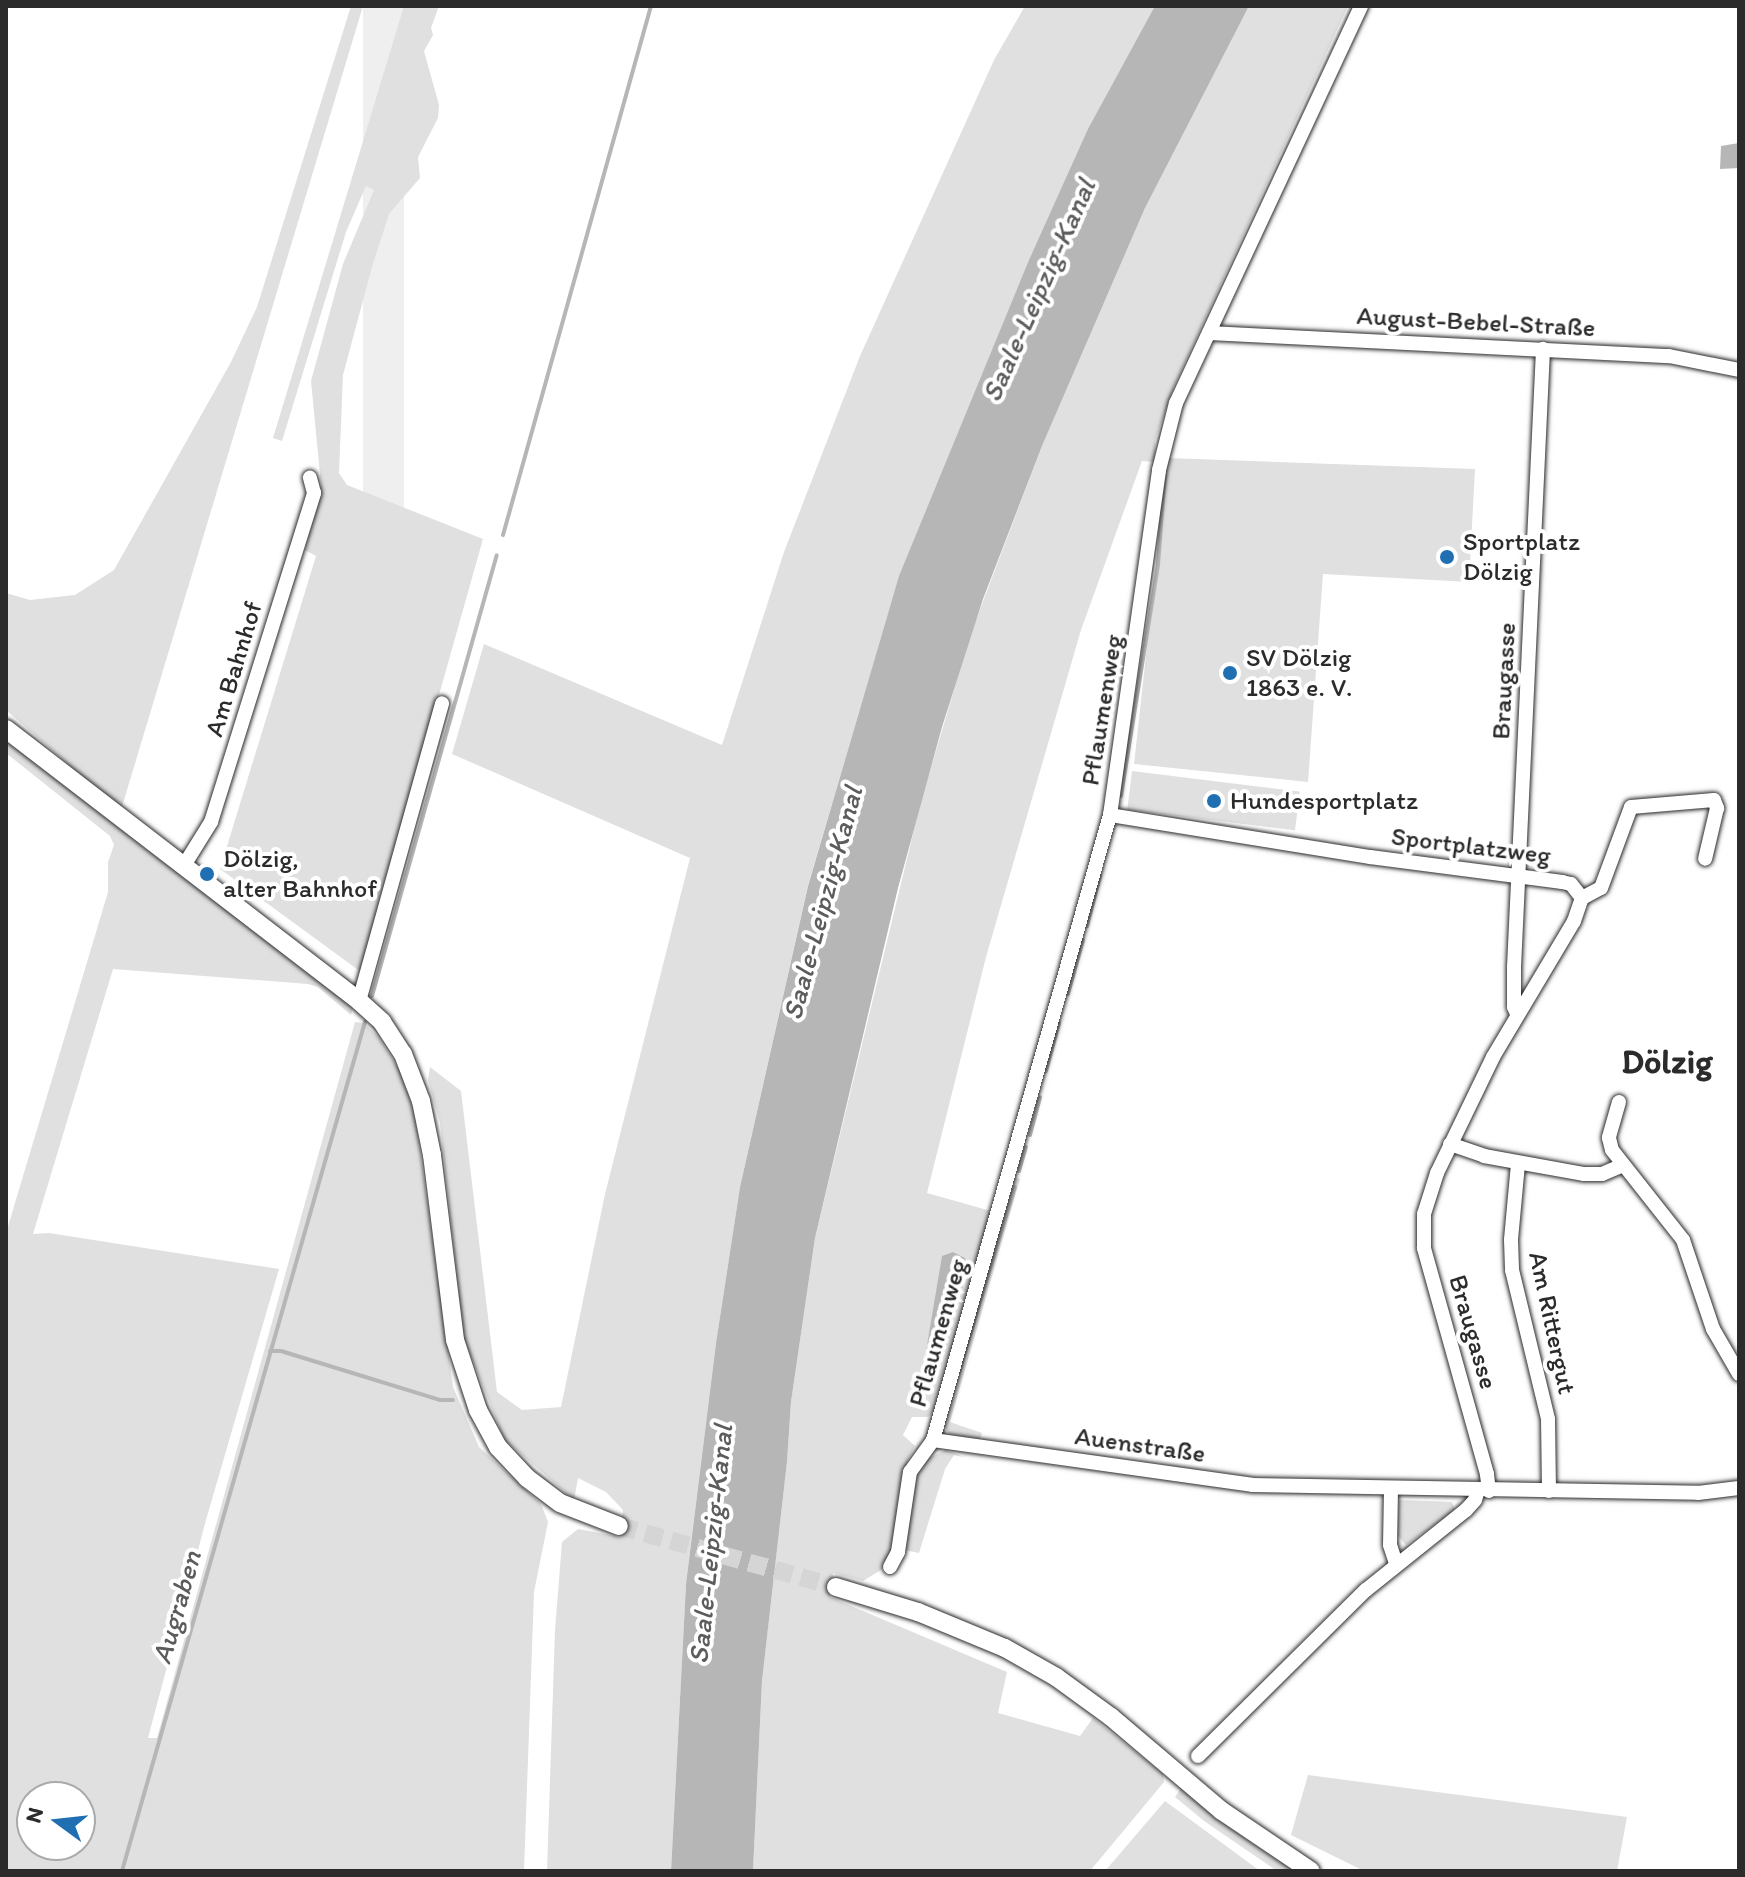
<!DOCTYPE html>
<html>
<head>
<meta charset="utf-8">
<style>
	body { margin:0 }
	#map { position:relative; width:1745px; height:1877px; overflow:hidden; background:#fff; font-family:Itim,sans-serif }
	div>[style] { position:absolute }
	.built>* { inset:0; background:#efefef; transform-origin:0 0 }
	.green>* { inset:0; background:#e0e0e0; transform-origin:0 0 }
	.water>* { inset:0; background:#b6b6b6 }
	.stream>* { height:4px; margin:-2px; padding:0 2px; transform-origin:2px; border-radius:2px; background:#b6b6b6 }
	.tertiary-tunnel>* { height:18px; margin-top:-9px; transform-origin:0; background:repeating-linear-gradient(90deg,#d5d5d5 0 18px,transparent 0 27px) }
	.roads { filter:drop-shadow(0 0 2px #2b2b2b) drop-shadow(0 0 2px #2b2b2b) }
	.minor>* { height:14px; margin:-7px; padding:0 7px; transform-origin:7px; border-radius:7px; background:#fff }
	.tertiary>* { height:18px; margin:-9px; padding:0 9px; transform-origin:9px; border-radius:9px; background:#fff }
	.dots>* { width:22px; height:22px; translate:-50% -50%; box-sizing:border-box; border:4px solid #fff; border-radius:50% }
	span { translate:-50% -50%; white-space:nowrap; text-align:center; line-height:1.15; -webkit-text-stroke:8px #fff; paint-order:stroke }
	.street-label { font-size:26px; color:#2b2b2b }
	.poi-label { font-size:26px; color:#2b2b2b }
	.left { translate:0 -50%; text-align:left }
	.water-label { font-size:28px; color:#5c5c5c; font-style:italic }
	.district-label { font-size:34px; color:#2b2b2b; font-weight:700 }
	.frame { position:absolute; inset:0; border:8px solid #2b2b2b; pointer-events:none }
	.north { position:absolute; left:16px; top:1781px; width:80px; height:80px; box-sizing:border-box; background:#fff; border:2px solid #aaa; border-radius:50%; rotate:285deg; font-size:22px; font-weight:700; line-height:32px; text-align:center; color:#2b2b2b }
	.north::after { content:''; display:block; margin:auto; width:28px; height:36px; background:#1f6fb2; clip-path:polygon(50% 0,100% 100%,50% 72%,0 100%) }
</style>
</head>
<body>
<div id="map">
	<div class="built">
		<i style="left:363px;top:6px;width:41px;height:840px"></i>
	</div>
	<div class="green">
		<i style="clip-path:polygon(351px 6px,363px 6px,121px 810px,6px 710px,6px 593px,30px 600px,75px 595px,114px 570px,231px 362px,257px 307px)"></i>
		<i style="clip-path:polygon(404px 6px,439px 6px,431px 28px,433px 35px,424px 51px,439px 105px,438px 118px,418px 157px,420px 178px,389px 214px,372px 267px,343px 375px,339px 473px,347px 485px,483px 539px,361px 972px,220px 869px,316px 556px,305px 550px,321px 485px,311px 381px,343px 264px,374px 190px,366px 186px,346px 232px,282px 441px,273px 438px)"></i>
		<i style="clip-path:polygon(1025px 6px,1156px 6px,899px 577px,808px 885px,740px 1187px,716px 1343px,686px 1584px,671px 1871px,547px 1871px,555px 1630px,562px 1542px,578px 1529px,620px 1537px,623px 1510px,606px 1492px,578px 1478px,574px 1500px,504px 1439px,464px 1338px,440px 1123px,428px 1080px,430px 1067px,461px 1091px,497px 1392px,522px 1410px,561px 1407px,605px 1194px,690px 858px,452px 754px,484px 644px,722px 745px,784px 552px,860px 356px,994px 60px)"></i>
		<i style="clip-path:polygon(1249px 6px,1348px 6px,1175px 384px,1155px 440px,1155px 462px,1142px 461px,1081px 630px,986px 957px,927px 1193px,991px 1211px,934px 1411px,928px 1417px,912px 1417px,903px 1435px,915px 1446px,908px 1459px,892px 1555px,884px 1568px,863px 1581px,833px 1573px,830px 1597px,1007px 1672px,998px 1713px,1080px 1736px,1093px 1718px,1163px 1774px,1164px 1782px,1090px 1871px,753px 1871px,762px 1681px,787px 1462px,791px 1402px,815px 1238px,921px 801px,971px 633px,1042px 446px,1145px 208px)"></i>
		<i style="clip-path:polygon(1168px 458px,1475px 469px,1469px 582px,1323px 574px,1308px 782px,1134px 764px)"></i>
		<i style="clip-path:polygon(evenodd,6px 741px,353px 1007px,351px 1015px,318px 987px,308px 984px,113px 969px,33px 1234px,49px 1233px,279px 1269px,206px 1520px,148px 1738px,157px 1738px,355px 1022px,364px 1023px,379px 1038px,400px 1071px,415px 1115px,453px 1387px,479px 1447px,541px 1504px,548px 1522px,534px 1592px,524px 1871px,6px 1871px,6px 1233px,108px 892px,108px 862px,114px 845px,110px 836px,6px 753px,6px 741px,32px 1797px,80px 1797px,80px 1845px,32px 1845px,32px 1797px)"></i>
		<i style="left:1132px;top:771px;width:169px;height:39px;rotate:7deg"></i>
		<i style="clip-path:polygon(1013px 1177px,1020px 1179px,950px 1422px,982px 1433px,979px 1442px,949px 1434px,942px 1421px)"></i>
		<i style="clip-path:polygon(946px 1450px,964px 1457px,954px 1455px,945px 1469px,919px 1553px,904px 1550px,913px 1475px,929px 1458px)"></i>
		<i style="clip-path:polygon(1399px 1500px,1452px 1502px,1455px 1510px,1406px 1545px,1397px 1535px)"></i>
		<i style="clip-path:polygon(1308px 1775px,1627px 1817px,1617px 1871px,1364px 1871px,1291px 1835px)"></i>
		<i style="clip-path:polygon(1182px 1787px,1252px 1843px,1295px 1871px,1277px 1871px,1204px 1821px,1175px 1797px)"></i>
		<i style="clip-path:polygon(1165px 1801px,1256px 1868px,1261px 1871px,1105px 1871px)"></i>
	</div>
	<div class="water">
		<i style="clip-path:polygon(1155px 6px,1249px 6px,1145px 208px,1042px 446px,983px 599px,942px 727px,898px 888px,815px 1238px,791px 1402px,787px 1462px,762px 1681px,753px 1871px,671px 1871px,686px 1584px,716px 1343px,740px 1187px,808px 886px,899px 576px,1029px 260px,1088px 129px)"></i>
		<i style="clip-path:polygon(1739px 143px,1739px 168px,1720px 169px,1721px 146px)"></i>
		<i style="clip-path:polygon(953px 1252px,965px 1258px,968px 1267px,943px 1356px,937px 1357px,926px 1351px,942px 1256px)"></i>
	</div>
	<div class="stream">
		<i style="left:503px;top:535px;width:549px;rotate:-74.37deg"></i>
		<i style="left:1121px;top:796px;width:235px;rotate:-80.9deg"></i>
		<i style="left:1158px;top:564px;width:90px;rotate:-85.6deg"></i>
		<i style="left:1087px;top:926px;width:52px;rotate:-75.4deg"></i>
		<i style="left:1068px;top:994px;width:56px;rotate:-74.5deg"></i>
		<i style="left:372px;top:996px;width:458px;rotate:-74.2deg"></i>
		<i style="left:1046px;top:1071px;width:50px;rotate:-74.8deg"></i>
		<i style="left:1030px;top:1135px;width:39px;rotate:-75deg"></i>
		<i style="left:1019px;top:1171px;width:25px;rotate:-74deg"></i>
		<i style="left:270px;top:1351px;width:11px"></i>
		<i style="left:281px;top:1351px;width:166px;rotate:17.1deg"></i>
		<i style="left:440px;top:1400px;width:13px"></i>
		<i style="left:959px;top:1372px;width:193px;rotate:-73.2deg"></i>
		<i style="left:122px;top:1871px;width:883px;rotate:-74.03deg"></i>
	</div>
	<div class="tertiary-tunnel">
		<i style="left:619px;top:1526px;width:225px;rotate:15.7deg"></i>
	</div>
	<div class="roads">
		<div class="minor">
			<i style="left:1209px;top:333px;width:461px;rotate:2.9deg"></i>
			<i style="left:1669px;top:356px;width:71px;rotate:11.3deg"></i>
			<i style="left:1110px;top:815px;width:263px;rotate:9.2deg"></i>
			<i style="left:1370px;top:857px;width:194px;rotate:7.4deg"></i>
			<i style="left:1562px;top:882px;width:9px;rotate:13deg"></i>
			<i style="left:1571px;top:884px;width:18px;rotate:52deg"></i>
			<i style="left:183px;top:867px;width:53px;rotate:-58.1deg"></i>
			<i style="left:211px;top:822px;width:345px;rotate:-72.6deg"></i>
			<i style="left:314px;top:493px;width:16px;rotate:-105deg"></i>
			<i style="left:1582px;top:898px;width:21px;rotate:-28deg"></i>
			<i style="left:1601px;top:888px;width:86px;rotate:-69.7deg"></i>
			<i style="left:1631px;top:807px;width:83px;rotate:-4.8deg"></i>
			<i style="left:1714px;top:800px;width:9px;rotate:69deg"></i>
			<i style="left:1717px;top:808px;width:52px;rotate:103.2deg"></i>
			<i style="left:359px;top:1001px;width:309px;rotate:-74.4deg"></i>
			<i style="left:1517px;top:1014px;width:8px;rotate:-113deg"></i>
			<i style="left:1514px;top:1007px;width:40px;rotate:-90deg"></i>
			<i style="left:1514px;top:967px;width:619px;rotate:-87.31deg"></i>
			<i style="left:1619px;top:1102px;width:37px;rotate:106deg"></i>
			<i style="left:1609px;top:1138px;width:12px;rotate:76deg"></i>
			<i style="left:1612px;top:1150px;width:115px;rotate:51.7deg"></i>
			<i style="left:1683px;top:1240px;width:94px;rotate:71.4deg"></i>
			<i style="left:1713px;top:1329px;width:52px;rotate:60deg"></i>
			<i style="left:1450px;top:1144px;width:36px;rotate:19deg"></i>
			<i style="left:1484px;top:1156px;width:102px;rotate:10.2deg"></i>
			<i style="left:1584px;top:1174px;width:18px"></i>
			<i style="left:1602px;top:1174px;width:23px;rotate:-23deg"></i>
			<i style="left:1518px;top:1164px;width:76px;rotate:95.3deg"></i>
			<i style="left:1511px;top:1240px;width:30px;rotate:88deg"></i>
			<i style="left:1512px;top:1270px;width:153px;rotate:76.4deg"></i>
			<i style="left:1548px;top:1419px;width:72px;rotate:89.2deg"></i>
			<i style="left:933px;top:1440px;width:322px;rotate:8deg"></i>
			<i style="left:1252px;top:1485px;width:446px;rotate:1deg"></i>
			<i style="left:1698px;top:1493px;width:41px;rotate:-7deg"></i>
			<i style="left:1391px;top:1489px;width:56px;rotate:91deg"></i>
			<i style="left:1390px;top:1545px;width:19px;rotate:72deg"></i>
			<i style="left:1489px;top:1491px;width:17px;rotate:-97deg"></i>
			<i style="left:1487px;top:1474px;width:235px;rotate:-105.6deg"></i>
			<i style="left:1424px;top:1248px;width:34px;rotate:-90deg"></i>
			<i style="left:1424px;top:1214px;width:43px;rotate:-72.4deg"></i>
			<i style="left:1437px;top:1173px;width:129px;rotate:-64.2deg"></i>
			<i style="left:1493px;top:1057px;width:158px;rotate:-59.2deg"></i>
			<i style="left:1574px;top:921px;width:24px;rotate:-71deg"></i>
			<i style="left:890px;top:1567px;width:17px;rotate:-62deg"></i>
			<i style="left:898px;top:1552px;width:81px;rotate:-81.5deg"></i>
			<i style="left:910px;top:1472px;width:39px;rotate:-54deg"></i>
			<i style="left:933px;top:1440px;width:650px;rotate:-74.19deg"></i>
			<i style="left:1110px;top:815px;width:348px;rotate:-81.9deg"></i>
			<i style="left:1159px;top:470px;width:69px;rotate:-75.8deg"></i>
			<i style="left:1176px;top:403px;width:438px;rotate:-65deg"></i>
			<i style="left:1198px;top:1756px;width:236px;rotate:-44.7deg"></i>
			<i style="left:1366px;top:1590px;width:128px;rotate:-38.7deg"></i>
			<i style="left:1466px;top:1510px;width:13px;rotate:-48deg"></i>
			<i style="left:1475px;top:1500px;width:10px;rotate:-73deg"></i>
		</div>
		<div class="tertiary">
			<i style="left:6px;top:729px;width:446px;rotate:37.6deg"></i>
			<i style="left:359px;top:1001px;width:31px;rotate:42deg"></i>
			<i style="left:382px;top:1022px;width:38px;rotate:57deg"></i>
			<i style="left:403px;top:1054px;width:50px;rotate:69deg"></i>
			<i style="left:421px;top:1101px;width:55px;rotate:78.5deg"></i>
			<i style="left:432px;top:1155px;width:186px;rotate:82.9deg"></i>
			<i style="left:455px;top:1340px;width:74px;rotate:71.8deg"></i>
			<i style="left:478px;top:1410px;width:42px;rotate:61.6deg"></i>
			<i style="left:498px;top:1447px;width:42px;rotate:46.9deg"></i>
			<i style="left:527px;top:1478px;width:41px;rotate:37.1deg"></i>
			<i style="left:560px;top:1503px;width:63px;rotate:21.3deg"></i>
			<i style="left:836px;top:1587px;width:86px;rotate:17deg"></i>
			<i style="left:918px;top:1612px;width:94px;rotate:22.5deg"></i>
			<i style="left:1005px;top:1648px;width:59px;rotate:29.6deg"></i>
			<i style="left:1056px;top:1677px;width:68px;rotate:36deg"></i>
			<i style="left:1111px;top:1717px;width:145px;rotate:40.3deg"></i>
			<i style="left:1222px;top:1811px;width:107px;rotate:34deg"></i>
		</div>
	</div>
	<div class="dots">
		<i style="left:1447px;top:557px;background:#1f6fb2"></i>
		<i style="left:1230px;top:673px;background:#1f6fb2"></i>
		<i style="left:1214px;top:801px;background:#1f6fb2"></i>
		<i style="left:207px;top:874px;background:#1f6fb2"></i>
	</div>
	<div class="street-label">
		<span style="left:1476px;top:322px;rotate:3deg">August-Bebel-Straße</span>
		<span style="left:234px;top:669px;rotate:-73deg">Am Bahnhof</span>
		<span style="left:1504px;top:681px;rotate:-87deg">Braugasse</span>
		<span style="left:1102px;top:710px;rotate:-81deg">Pflaumenweg</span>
		<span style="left:1471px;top:846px;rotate:7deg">Sportplatzweg</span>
		<span style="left:1552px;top:1323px;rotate:78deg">Am Rittergut</span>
		<span style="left:1473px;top:1332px;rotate:74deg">Braugasse</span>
		<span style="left:938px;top:1333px;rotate:-74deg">Pflaumenweg</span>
		<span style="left:1140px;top:1445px;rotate:8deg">Auenstraße</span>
	</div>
	<div class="poi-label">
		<span class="left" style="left:1463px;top:557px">Sportplatz<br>Dölzig</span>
		<span class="left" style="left:1246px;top:673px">SV Dölzig<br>1863 e. V.</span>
		<span class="left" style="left:1230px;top:801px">Hundesportplatz</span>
		<span class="left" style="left:223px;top:874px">Dölzig,<br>alter Bahnhof</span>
	</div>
	<div class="water-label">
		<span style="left:1038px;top:290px;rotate:-66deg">Saale-Leipzig-Kanal</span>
		<span style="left:822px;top:903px;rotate:-75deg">Saale-Leipzig-Kanal</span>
		<span style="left:710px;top:1544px;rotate:-84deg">Saale-Leipzig-Kanal</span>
		<span style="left:176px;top:1607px;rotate:-74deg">Augraben</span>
	</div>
	<div class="district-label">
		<span style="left:1667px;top:1062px">Dölzig</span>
	</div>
	<div class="frame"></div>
	<div class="north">N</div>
</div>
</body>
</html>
